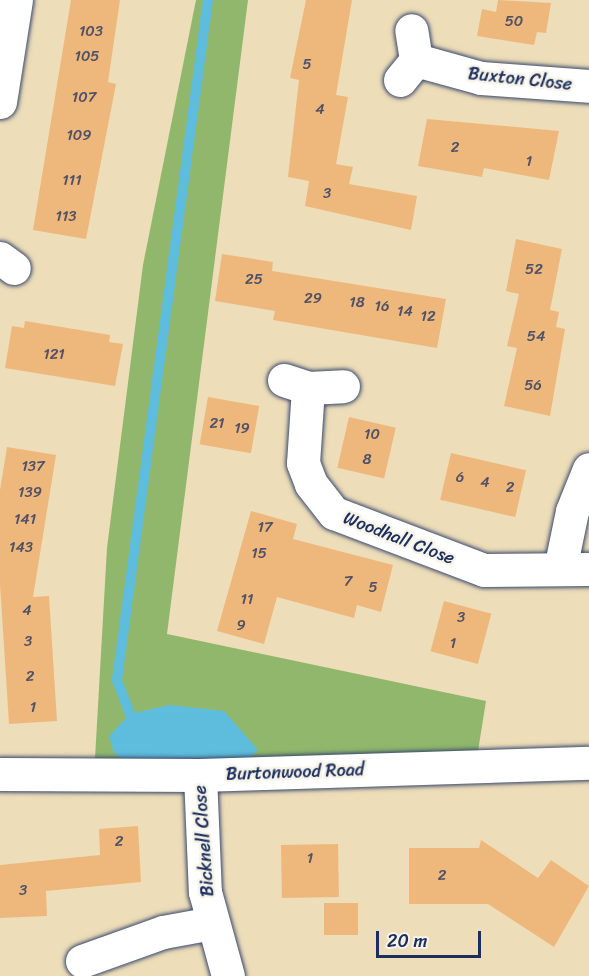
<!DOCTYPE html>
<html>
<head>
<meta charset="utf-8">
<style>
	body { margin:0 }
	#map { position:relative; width:589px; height:976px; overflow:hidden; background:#edddb9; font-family:Sriracha,sans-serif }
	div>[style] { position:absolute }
	.forest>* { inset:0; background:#90b76c }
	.water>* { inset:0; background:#5ebddc }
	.stream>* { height:10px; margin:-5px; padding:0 5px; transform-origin:5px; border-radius:5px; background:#5ebddc }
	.building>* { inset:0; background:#eeb87d; transform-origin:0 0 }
	.roads { filter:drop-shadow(0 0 2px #3a496c) drop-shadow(0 0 2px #3a496c) }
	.street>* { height:33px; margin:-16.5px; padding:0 16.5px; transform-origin:16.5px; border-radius:16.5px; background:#fff }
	span { translate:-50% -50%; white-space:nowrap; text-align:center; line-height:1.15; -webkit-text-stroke:5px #f7f3e8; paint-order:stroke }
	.number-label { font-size:15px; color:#505166 }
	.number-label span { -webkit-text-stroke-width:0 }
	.street-label { font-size:18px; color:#1b2f5e }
	.scale { position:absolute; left:376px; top:931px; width:105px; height:27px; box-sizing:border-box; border:3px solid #1b2f5e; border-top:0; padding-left:8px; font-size:18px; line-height:21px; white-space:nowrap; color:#1b2f5e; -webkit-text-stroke:4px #f7f3e8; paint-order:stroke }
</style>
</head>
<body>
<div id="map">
	<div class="forest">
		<i style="clip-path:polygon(196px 0,248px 0,167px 634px,486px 701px,475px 770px,94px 776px,107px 548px,143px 265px)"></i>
	</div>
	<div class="water">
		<i style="clip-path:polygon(169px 705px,224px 711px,258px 750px,235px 771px,140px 771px,114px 753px,109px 736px,130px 714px)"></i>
	</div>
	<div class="stream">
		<i style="left:130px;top:714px;width:36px;rotate:-111deg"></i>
		<i style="left:117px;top:680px;width:686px;rotate:-82.38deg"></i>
	</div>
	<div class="building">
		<i style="clip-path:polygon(71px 0,120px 0,108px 82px,116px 84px,86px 239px,33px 230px)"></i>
		<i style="clip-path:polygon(306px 0,352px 0,336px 95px,348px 97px,336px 164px,353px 167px,349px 184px,417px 196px,411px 230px,305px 206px,309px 181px,288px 177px,299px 80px,290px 78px)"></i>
		<i style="clip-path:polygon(498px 0,551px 3px,546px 33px,537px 32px,534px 45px,477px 36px,482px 9px,496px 12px)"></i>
		<i style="clip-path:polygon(427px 119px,559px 131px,549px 180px,484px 168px,482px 177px,418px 166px)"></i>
		<i style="clip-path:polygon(516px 239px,562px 249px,550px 310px,559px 312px,556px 327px,565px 329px,550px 416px,504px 406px,517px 348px,507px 346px,519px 294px,506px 291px)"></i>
		<i style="clip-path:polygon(222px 254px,273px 262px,272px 271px,446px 299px,437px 348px,273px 320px,275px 311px,215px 301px)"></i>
		<i style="clip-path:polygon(25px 321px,110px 335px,109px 342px,123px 344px,115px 386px,5px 368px,12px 326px,24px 328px)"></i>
		<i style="left:208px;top:397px;width:52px;height:48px;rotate:10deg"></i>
		<i style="left:349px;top:417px;width:48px;height:52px;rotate:13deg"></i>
		<i style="clip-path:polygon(7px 447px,56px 455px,33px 597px,49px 596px,57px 721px,9px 724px,0 584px,0 490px)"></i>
		<i style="left:451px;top:453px;width:77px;height:48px;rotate:13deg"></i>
		<i style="clip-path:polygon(251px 511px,297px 524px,293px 539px,393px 565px,381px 612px,357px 605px,354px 618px,277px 597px,264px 644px,217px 631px)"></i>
		<i style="left:444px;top:601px;width:49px;height:52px;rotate:15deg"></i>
		<i style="clip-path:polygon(138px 826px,141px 882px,46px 891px,47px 916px,0 918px,0 865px,100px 855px,99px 829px)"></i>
		<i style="clip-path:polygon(481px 840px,538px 878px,551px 860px,589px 886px,554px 947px,488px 904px,409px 904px,409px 848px,479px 848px)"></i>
		<i style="left:338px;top:844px;width:53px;height:57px;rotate:89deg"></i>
		<i style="left:324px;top:903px;width:34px;height:32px"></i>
	</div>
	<div class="roads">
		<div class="street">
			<i style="left:416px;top:60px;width:67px;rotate:15.5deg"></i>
			<i style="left:481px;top:78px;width:108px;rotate:4.2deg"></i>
			<i style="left:400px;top:80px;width:26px;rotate:-51deg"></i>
			<i style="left:416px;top:60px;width:30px;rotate:-99deg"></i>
			<i style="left:0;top:102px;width:103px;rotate:-81.1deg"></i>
			<i style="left:0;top:258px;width:17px;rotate:36deg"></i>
			<i style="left:284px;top:380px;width:25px;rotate:18deg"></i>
			<i style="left:308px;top:388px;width:35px;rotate:-3deg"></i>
			<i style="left:308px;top:388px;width:75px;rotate:93.8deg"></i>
			<i style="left:303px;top:463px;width:22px;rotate:69deg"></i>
			<i style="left:311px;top:484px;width:37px;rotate:52deg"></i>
			<i style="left:334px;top:513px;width:160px;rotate:20.8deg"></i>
			<i style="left:484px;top:570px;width:105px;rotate:-0.5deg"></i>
			<i style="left:560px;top:569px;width:59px;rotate:-78.3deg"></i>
			<i style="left:572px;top:511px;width:45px;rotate:-68deg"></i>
			<i style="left:0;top:774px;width:200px;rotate:0.3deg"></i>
			<i style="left:200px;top:775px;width:389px;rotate:-1.8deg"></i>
			<i style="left:200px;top:775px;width:117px;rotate:87.6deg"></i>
			<i style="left:205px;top:892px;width:87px;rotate:74.7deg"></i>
			<i style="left:82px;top:961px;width:86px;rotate:-19.7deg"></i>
			<i style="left:163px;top:932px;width:50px;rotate:-10.4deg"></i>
		</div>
	</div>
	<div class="number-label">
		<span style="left:514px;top:22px">50</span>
		<span style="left:91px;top:32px">103</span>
		<span style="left:87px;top:57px">105</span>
		<span style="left:307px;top:65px">5</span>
		<span style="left:84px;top:98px">107</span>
		<span style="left:320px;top:110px">4</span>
		<span style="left:79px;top:136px">109</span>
		<span style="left:455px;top:148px">2</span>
		<span style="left:529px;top:162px">1</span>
		<span style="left:72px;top:181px">111</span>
		<span style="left:327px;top:194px">3</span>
		<span style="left:66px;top:217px">113</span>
		<span style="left:534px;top:270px">52</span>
		<span style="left:254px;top:280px">25</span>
		<span style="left:313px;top:299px">29</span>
		<span style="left:357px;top:303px">18</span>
		<span style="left:382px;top:307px">16</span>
		<span style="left:405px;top:312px">14</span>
		<span style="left:428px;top:317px">12</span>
		<span style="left:536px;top:337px">54</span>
		<span style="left:54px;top:355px">121</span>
		<span style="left:533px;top:386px">56</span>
		<span style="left:217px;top:424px">21</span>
		<span style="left:242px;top:429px">19</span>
		<span style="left:372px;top:435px">10</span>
		<span style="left:367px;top:460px">8</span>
		<span style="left:33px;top:467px">137</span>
		<span style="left:460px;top:478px">6</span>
		<span style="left:485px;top:483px">4</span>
		<span style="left:510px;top:488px">2</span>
		<span style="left:30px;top:493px">139</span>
		<span style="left:25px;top:520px">141</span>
		<span style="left:265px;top:528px">17</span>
		<span style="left:21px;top:548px">143</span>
		<span style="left:259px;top:554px">15</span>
		<span style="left:348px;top:582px">7</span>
		<span style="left:373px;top:588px">5</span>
		<span style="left:247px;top:600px">11</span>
		<span style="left:27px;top:611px">4</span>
		<span style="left:461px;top:618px">3</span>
		<span style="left:241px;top:626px">9</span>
		<span style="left:28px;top:642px">3</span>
		<span style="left:453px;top:644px">1</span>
		<span style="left:30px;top:677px">2</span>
		<span style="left:33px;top:708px">1</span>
		<span style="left:119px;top:842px">2</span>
		<span style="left:310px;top:859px">1</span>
		<span style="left:442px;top:876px">2</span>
		<span style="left:23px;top:891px">3</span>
	</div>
	<div class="street-label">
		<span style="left:520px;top:79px;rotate:6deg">Buxton Close</span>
		<span style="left:399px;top:538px;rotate:21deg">Woodhall Close</span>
		<span style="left:295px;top:772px;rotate:-2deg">Burtonwood Road</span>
		<span style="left:204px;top:841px;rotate:-94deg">Bicknell Close</span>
	</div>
	<div class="scale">20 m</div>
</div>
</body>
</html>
